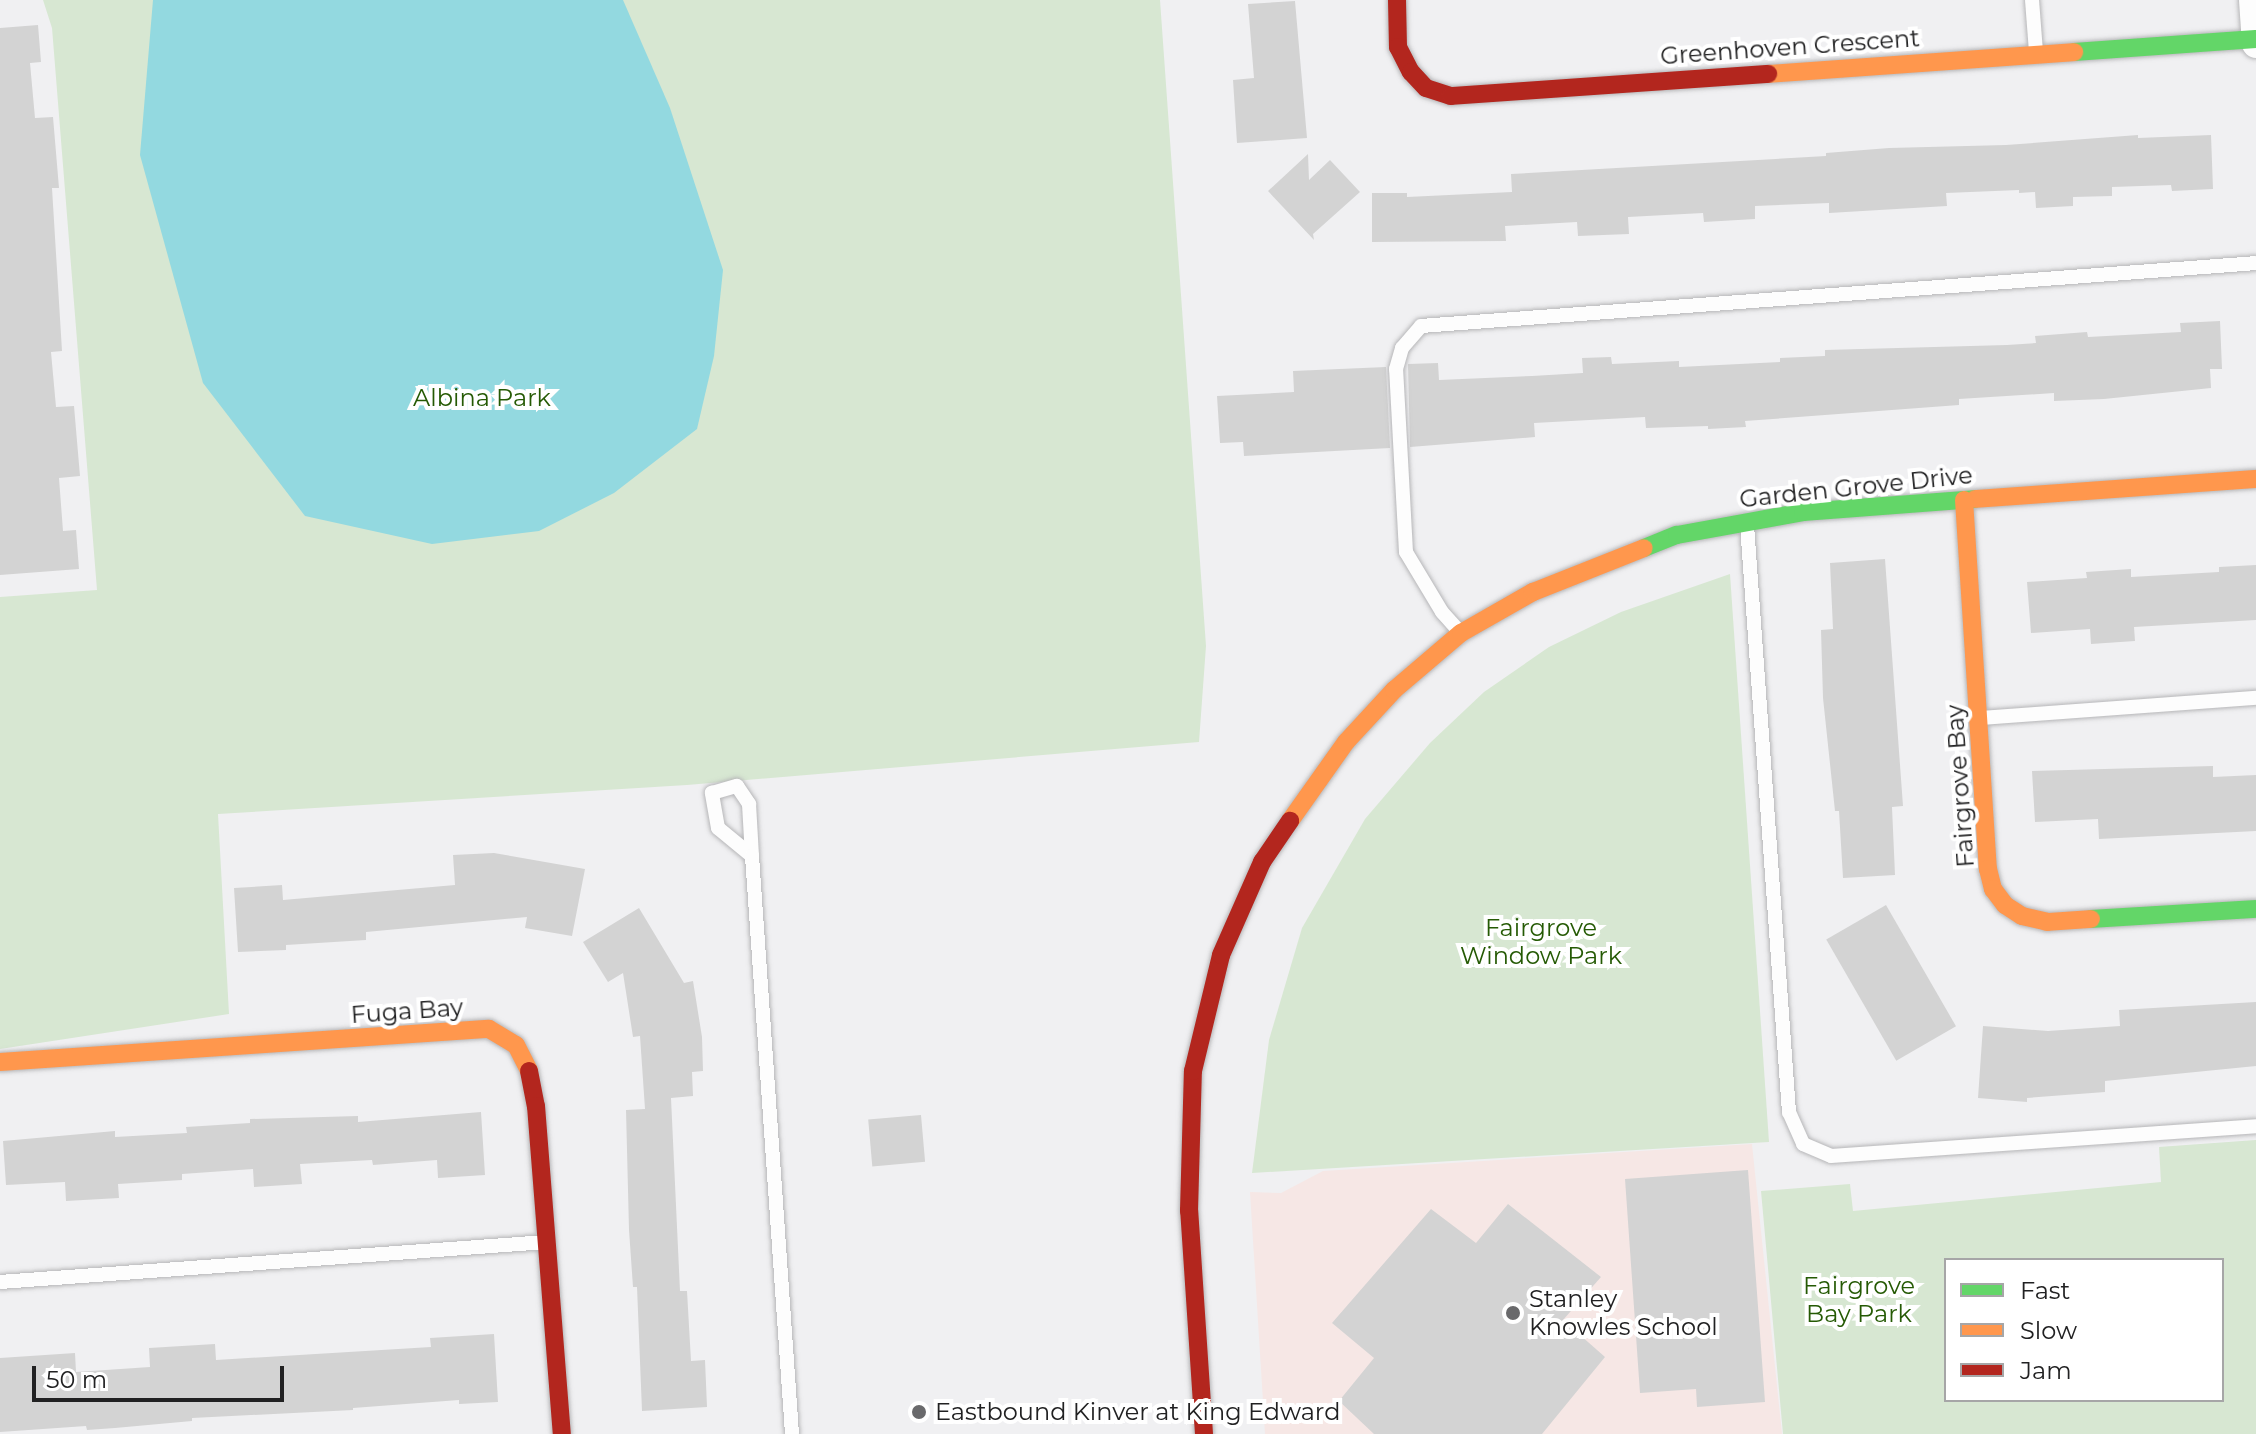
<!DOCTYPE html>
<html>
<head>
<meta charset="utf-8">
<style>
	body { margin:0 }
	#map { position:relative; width:2256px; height:1434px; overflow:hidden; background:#f0f0f2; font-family:Montserrat,sans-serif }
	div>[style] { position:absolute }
	.education>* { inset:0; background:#f6e7e5 }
	.green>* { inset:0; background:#d7e7d2 }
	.water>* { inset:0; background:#93d9e0 }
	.building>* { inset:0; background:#d3d3d3; transform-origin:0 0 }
	.roads { filter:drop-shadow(0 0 2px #b6b6b8) drop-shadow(0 0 2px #b6b6b8) }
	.lane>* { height:14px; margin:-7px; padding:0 7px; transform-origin:7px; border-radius:7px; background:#fdfdfd }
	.street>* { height:28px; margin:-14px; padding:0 14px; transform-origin:14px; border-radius:14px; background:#fdfdfd }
	.fast>* { height:18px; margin:-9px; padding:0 9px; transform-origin:9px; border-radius:9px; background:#63d668 }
	.slow>* { height:18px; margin:-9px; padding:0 9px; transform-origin:9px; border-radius:9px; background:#ff974d }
	.jam>* { height:18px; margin:-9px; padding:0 9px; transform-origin:9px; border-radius:9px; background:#b3261e }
	.dots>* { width:22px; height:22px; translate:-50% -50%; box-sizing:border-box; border:4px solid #fff; border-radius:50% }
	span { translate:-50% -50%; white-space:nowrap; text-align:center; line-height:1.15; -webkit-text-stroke:8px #fff; paint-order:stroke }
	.street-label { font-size:24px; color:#212122 }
	.park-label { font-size:24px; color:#255a04 }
	.poi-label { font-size:24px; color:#212122 }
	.left { translate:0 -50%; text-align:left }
	.legend { position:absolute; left:1944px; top:1258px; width:280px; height:144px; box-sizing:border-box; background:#fff; border:2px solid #a6a6a7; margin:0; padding:10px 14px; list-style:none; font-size:24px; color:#212122 }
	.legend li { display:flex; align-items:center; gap:16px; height:40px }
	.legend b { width:40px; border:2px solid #a6a6a7 }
	.scale { position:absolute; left:32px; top:1366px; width:252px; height:36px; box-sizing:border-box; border:4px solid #212122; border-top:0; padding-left:10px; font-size:24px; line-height:28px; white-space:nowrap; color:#212122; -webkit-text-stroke:6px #fff; paint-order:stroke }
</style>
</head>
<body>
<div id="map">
	<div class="education">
		<i style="clip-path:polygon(1752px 1144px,1782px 1434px,1265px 1434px,1250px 1192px,1281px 1193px,1323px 1171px)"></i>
	</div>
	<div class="green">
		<i style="clip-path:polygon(43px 0,1160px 0,1206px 646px,1199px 742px,687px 785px,218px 814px,229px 1014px,0 1049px,0 597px,97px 590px,52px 28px)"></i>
		<i style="clip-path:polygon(1730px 574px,1769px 1142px,1252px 1173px,1269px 1040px,1302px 928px,1365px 819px,1430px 743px,1484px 692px,1549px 647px,1621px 612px)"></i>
		<i style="clip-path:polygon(evenodd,2256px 1140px,2256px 1434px,1783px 1434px,1761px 1191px,1850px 1184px,1853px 1211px,2161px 1182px,2159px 1147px,2256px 1140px,1946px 1260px,2222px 1260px,2222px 1400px,1946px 1400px,1946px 1260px)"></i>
	</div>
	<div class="water">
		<i style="clip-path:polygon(153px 0,623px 0,670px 108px,723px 270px,714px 356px,697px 429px,614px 493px,539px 531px,432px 544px,305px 516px,203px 383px,140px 155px)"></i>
	</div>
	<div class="building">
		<i style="clip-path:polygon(1295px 1px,1307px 138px,1237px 143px,1233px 80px,1254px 78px,1248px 4px)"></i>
		<i style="clip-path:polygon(38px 25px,41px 62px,30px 63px,35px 118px,53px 117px,59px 188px,52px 188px,62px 351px,51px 352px,56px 407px,74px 406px,80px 476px,59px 478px,63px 531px,76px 530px,79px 569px,0 575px,0 28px)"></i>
		<i style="clip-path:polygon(2138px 135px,2138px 138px,2211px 135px,2213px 189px,2172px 191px,2171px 185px,2112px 187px,2112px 196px,2073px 197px,2073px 206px,2036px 208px,2035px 192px,2019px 193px,2019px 190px,1946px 193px,1947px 206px,1829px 213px,1829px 203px,1755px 206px,1755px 219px,1704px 222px,1703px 213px,1628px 217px,1629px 234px,1578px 236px,1577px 222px,1505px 226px,1506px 241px,1372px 242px,1372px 193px,1407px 193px,1407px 197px,1512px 192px,1511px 174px,1826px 156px,1826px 153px,1889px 148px,2006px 145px)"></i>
		<i style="clip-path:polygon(1308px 154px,1309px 180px,1330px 160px,1360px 192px,1313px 234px,1314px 240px,1268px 191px)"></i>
		<i style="clip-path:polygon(2220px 321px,2222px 369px,2210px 369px,2211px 388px,2104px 399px,2054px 401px,2054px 393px,1959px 399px,1959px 405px,1745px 421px,1746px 427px,1708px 429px,1708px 426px,1646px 428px,1645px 417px,1534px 423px,1535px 437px,1410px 447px,1408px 364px,1438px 363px,1439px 380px,1532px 376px,1583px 373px,1582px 358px,1611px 357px,1612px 364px,1679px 361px,1679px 367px,1780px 362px,1780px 358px,1825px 356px,1825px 350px,2007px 345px,2036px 343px,2035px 336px,2087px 332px,2088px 337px,2181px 332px,2180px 323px)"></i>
		<i style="clip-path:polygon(1386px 367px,1390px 448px,1244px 456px,1243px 442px,1220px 443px,1217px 396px,1294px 392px,1293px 371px)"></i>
		<i style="clip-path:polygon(1885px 559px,1903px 806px,1892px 807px,1895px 875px,1843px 878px,1839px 811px,1835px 811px,1823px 698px,1821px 630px,1833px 629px,1830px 563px)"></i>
		<i style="clip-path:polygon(2256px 565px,2256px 620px,2134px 627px,2135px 641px,2091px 644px,2090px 629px,2031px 633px,2027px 582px,2087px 578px,2086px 572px,2131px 569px,2131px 577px,2219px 572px,2219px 567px)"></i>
		<i style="clip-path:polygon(2213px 766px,2213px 777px,2256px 775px,2256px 831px,2099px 839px,2098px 819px,2035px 822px,2032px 771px)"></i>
		<i style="clip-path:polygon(494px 853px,585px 869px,572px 936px,525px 928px,527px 917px,366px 932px,366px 940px,286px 945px,286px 950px,238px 952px,234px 888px,282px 885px,283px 900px,455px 885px,453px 855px)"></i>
		<i style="left:1886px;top:905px;width:140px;height:69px;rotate:60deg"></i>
		<i style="clip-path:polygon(639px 908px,684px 983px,693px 981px,702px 1037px,703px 1071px,692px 1072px,693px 1096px,671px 1098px,680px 1291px,687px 1291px,691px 1361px,705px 1360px,707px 1407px,642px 1411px,637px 1287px,633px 1287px,629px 1230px,626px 1110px,645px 1109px,640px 1036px,633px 1037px,623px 973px,608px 982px,583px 942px)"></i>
		<i style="clip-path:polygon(2256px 1002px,2256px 1066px,2105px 1081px,2105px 1092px,2027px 1098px,2027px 1102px,1978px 1098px,1983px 1026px,2048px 1031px,2120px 1026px,2119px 1010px)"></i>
		<i style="clip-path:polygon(481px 1112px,485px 1175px,438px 1178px,437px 1160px,373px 1165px,372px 1160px,300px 1164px,302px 1184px,254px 1187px,253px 1169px,182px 1174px,182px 1180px,118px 1184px,119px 1198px,66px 1201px,65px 1182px,6px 1185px,3px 1141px,115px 1131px,115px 1137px,187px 1133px,186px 1127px,250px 1123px,250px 1119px,358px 1116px,358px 1122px)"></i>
		<i style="left:921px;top:1115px;width:47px;height:53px;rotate:85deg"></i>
		<i style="clip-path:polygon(1748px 1170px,1765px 1402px,1697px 1407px,1696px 1389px,1640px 1393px,1625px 1179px)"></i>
		<i style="clip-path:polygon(1508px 1204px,1601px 1277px,1563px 1320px,1605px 1357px,1542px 1434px,1374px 1434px,1339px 1401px,1374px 1358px,1332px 1323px,1431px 1209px,1476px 1243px)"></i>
		<i style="clip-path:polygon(494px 1334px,498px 1402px,459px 1404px,459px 1400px,353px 1408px,353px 1410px,192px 1418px,192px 1421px,115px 1428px,87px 1430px,86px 1426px,0 1432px,0 1358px,75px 1353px,76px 1372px,150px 1367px,149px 1348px,215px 1344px,216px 1360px,431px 1347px,430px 1338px)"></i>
	</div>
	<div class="roads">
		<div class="lane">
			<i style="left:2032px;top:0;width:52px;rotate:85.6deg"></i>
			<i style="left:1747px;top:525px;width:589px;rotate:85.91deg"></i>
			<i style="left:1789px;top:1112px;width:35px;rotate:66deg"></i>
			<i style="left:1803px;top:1144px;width:30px;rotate:23deg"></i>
			<i style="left:1831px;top:1156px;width:426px;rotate:-4deg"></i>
			<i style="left:1459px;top:631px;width:25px;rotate:-132deg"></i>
			<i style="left:1442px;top:612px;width:70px;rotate:-121deg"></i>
			<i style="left:1406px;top:552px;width:183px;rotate:-93.1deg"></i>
			<i style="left:1396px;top:369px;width:22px;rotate:-74deg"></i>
			<i style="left:1402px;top:348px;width:29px;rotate:-49deg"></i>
			<i style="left:1421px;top:326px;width:837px;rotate:-4.31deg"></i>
			<i style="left:1981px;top:718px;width:276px;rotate:-4.2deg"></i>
			<i style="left:752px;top:856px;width:44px;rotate:-140.5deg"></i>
			<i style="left:718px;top:828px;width:36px;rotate:-100deg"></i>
			<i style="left:712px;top:793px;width:26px;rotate:-16deg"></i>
			<i style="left:737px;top:786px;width:22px;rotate:56deg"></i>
			<i style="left:749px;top:804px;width:52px;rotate:86.7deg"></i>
			<i style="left:752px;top:856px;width:579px;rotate:86.04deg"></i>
			<i style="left:0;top:1282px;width:547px;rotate:-4.19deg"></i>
		</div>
		<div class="street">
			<i style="left:2253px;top:0;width:44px;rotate:86.1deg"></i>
		</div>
		<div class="fast">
			<i style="left:2074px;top:52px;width:182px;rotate:-4.1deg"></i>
			<i style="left:1644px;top:548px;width:35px;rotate:-22deg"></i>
			<i style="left:1677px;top:535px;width:128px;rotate:-10.3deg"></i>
			<i style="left:1803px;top:512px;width:172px;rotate:-4.3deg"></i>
			<i style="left:2091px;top:919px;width:165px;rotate:-3.5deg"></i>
		</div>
		<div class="slow">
			<i style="left:1768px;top:74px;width:307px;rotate:-4.1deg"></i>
			<i style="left:1975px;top:499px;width:282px;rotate:-4.1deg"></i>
			<i style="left:1964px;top:500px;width:370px;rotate:86.3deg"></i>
			<i style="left:1988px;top:869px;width:21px;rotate:76deg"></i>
			<i style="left:1993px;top:889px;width:20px;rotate:53deg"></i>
			<i style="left:2005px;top:905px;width:20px;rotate:33deg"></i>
			<i style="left:2022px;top:916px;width:26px;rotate:13deg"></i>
			<i style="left:2047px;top:922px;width:44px;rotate:-3.9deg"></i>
			<i style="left:1290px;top:821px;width:97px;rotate:-54.7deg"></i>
			<i style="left:1346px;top:742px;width:71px;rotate:-47.3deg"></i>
			<i style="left:1394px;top:690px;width:88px;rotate:-40.4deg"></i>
			<i style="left:1461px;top:633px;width:83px;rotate:-29.7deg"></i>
			<i style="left:1533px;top:592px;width:119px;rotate:-21.6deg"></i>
			<i style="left:0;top:1062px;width:490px;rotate:-3.9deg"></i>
			<i style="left:489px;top:1029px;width:31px;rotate:31deg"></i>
			<i style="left:516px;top:1045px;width:29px;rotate:63deg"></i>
		</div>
		<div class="jam">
			<i style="left:1397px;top:0;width:47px;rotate:88.8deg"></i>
			<i style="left:1398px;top:47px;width:28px;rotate:63deg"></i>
			<i style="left:1411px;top:72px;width:22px;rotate:47deg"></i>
			<i style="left:1426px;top:88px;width:26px;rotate:18deg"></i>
			<i style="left:1451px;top:96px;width:318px;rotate:-4deg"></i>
			<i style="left:529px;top:1071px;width:36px;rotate:79deg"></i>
			<i style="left:536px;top:1106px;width:329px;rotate:85.5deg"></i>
			<i style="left:1204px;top:1434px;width:224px;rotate:-93.8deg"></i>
			<i style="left:1189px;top:1211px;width:140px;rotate:-88.4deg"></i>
			<i style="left:1193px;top:1071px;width:119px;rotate:-76.4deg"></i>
			<i style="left:1221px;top:955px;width:102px;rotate:-66.2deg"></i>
			<i style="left:1262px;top:862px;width:50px;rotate:-55.7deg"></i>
		</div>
	</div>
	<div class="dots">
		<i style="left:1513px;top:1313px;background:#69696b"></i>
		<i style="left:919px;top:1412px;background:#69696b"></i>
	</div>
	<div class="street-label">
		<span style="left:1790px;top:47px;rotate:-4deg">Greenhoven Crescent</span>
		<span style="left:1856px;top:487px;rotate:-6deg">Garden Grove Drive</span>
		<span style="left:1960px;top:786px;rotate:-94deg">Fairgrove Bay</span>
		<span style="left:407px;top:1011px;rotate:-4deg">Fuga Bay</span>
	</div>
	<div class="park-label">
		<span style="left:482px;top:398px">Albina Park</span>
		<span style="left:1541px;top:942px">Fairgrove<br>Window Park</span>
		<span style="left:1859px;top:1300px">Fairgrove<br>Bay Park</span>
	</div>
	<div class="poi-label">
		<span class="left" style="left:1529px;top:1313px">Stanley<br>Knowles School</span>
		<span class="left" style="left:935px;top:1412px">Eastbound Kinver at King Edward</span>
	</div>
	<ul class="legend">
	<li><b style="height:10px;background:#63d668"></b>Fast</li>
	<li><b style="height:10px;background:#ff974d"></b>Slow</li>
	<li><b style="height:10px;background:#b3261e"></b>Jam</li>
	</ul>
	<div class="scale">50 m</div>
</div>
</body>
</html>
